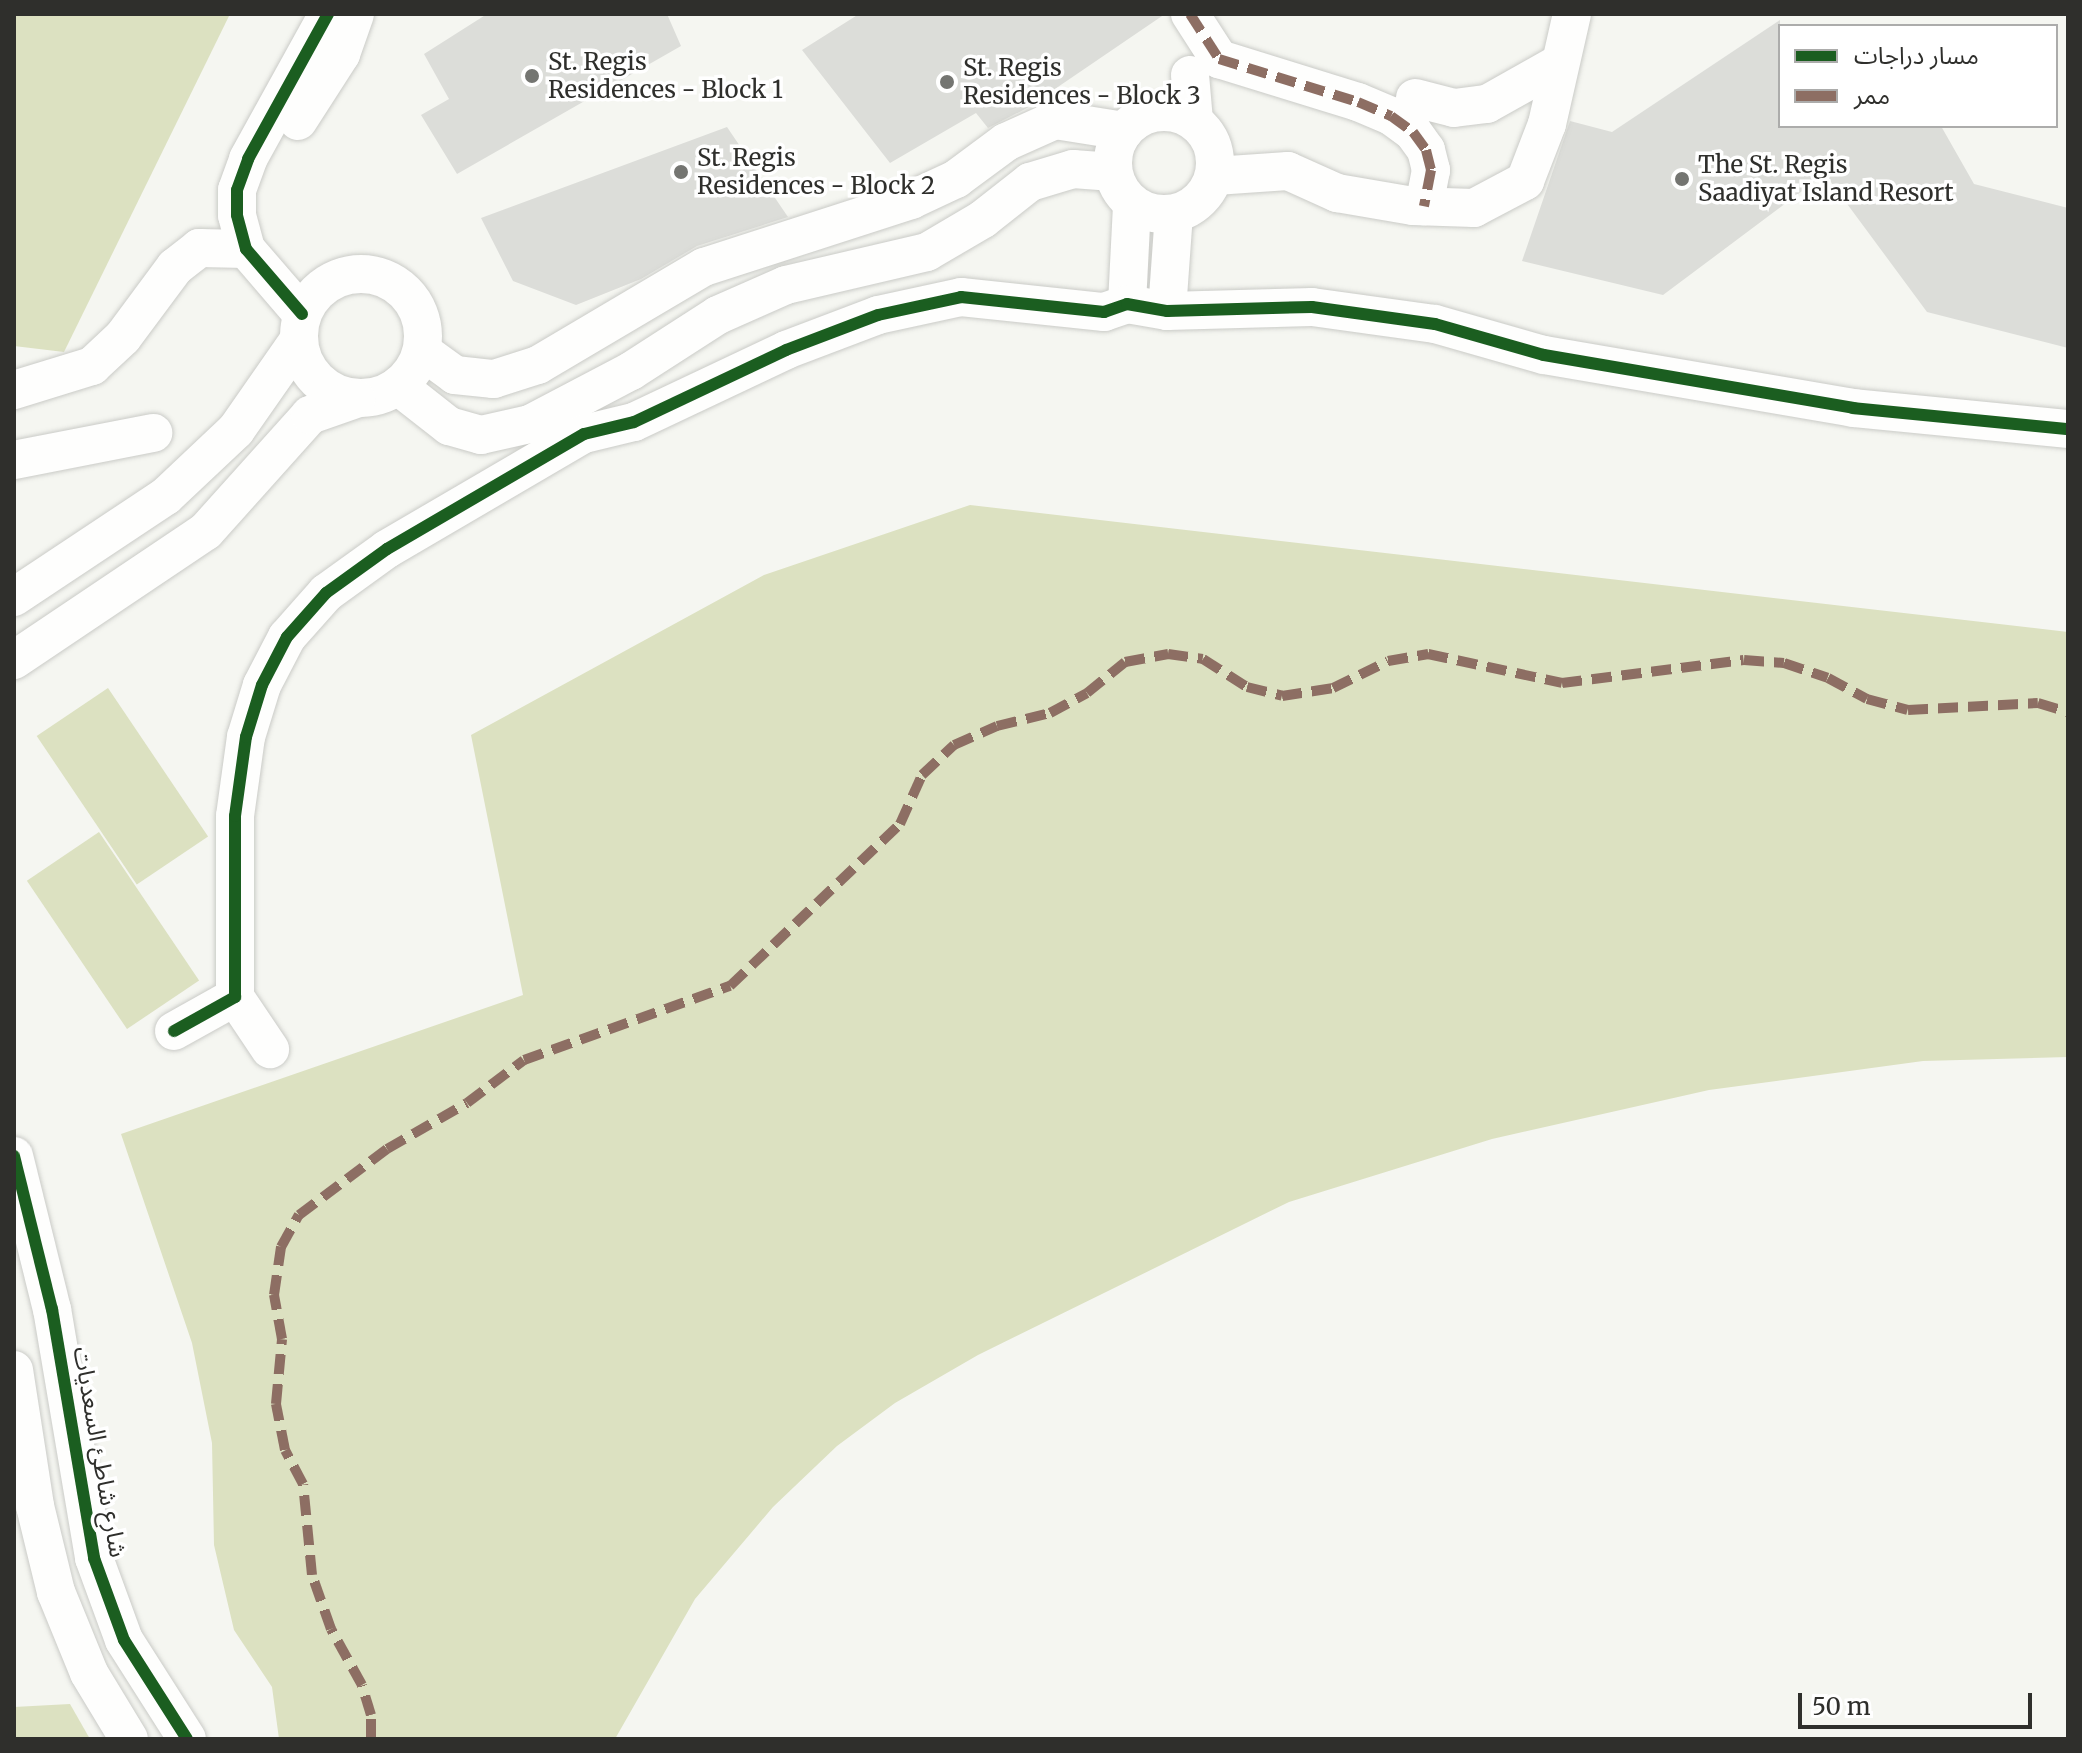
<!DOCTYPE html>
<html>
<head>
<meta charset="utf-8">
<style>
	body { margin:0 }
	#map { position:relative; width:2082px; height:1753px; overflow:hidden; background:#f5f6f1; font-family:Merriweather,"Noto Sans Arabic",serif }
	div>[style] { position:absolute }
	.green>* { inset:0; background:#dce1c1; transform-origin:0 0 }
	.building>* { inset:0; background:#dcddd9 }
	.roads { filter:drop-shadow(0 0 2px #cacbc7) drop-shadow(0 0 2px #cacbc7) }
	.minor>* { height:38px; margin:-19px; padding:0 19px; transform-origin:19px; border-radius:19px; background:#fefefd }
	.minor>.ring { margin:-19px; padding:0; box-sizing:content-box; background:none; border:38px solid #fefefd; border-radius:50% }
	.quiet>* { height:10px; margin-top:-5px; transform-origin:0; background:repeating-linear-gradient(90deg,#8d6e63 0 20px,transparent 0 30px) }
	.cycleway>* { height:12px; margin:-6px; padding:0 6px; transform-origin:6px; border-radius:6px; background:#1b5e20 }
	.dots>* { width:22px; height:22px; translate:-50% -50%; box-sizing:border-box; border:4px solid #fff; border-radius:50% }
	span { translate:-50% -50%; white-space:nowrap; text-align:center; line-height:1.15; -webkit-text-stroke:7px #fff; paint-order:stroke }
	.poi-label { font-size:24px; color:#2f2f2c }
	.left { translate:0 -50%; text-align:left }
	.street-label { font-size:24px; color:#2f2f2c }
	.frame { position:absolute; inset:0; border:16px solid #2f2f2c; pointer-events:none }
	.legend { position:absolute; left:1778px; top:24px; width:280px; height:104px; box-sizing:border-box; background:#fff; border:2px solid #acacab; margin:0; padding:10px 14px; list-style:none; font-size:24px; color:#2f2f2c }
	.legend li { display:flex; align-items:center; gap:16px; height:40px }
	.legend b { width:40px; border:2px solid #acacab }
	.scale { position:absolute; left:1798px; top:1693px; width:234px; height:36px; box-sizing:border-box; border:4px solid #2f2f2c; border-top:0; padding-left:10px; font-size:24px; line-height:28px; white-space:nowrap; color:#2f2f2c; -webkit-text-stroke:6px #fff; paint-order:stroke }
</style>
</head>
<body>
<div id="map">
	<div class="green">
		<i style="clip-path:polygon(14px 14px,230px 14px,64px 352px,14px 346px)"></i>
		<i style="clip-path:polygon(970px 505px,2068px 632px,2068px 1057px,1923px 1061px,1709px 1090px,1492px 1139px,1289px 1202px,978px 1355px,895px 1403px,837px 1446px,773px 1507px,695px 1599px,615px 1739px,279px 1739px,272px 1687px,234px 1630px,214px 1545px,212px 1443px,192px 1343px,121px 1134px,523px 995px,471px 735px,764px 575px)"></i>
		<i style="left:108px;top:688px;width:179px;height:86px;rotate:56deg"></i>
		<i style="left:99px;top:832px;width:179px;height:87px;rotate:56deg"></i>
		<i style="clip-path:polygon(70px 1704px,90px 1739px,14px 1739px,14px 1707px)"></i>
	</div>
	<div class="building">
		<i style="clip-path:polygon(487px 14px,667px 14px,681px 46px,457px 174px,421px 115px,449px 99px,424px 54px)"></i>
		<i style="clip-path:polygon(859px 14px,1165px 14px,1027px 108px,988px 128px,976px 113px,890px 163px,802px 50px)"></i>
		<i style="clip-path:polygon(1780px 20px,1780px 126px,1941px 126px,1974px 184px,2068px 208px,2068px 348px,1927px 312px,1825px 174px,1663px 295px,1522px 261px,1570px 121px,1612px 132px)"></i>
		<i style="clip-path:polygon(727px 127px,788px 217px,697px 246px,641px 279px,576px 305px,513px 281px,481px 218px)"></i>
	</div>
	<div class="roads">
		<div class="minor">
			<i style="left:1190px;top:14px;width:54px;rotate:57.2deg"></i>
			<i style="left:1219px;top:59px;width:145px;rotate:17.2deg"></i>
			<i style="left:1358px;top:102px;width:36px;rotate:23deg"></i>
			<i style="left:1391px;top:116px;width:27px;rotate:36deg"></i>
			<i style="left:1413px;top:132px;width:22px;rotate:54deg"></i>
			<i style="left:1426px;top:150px;width:21px;rotate:76deg"></i>
			<i style="left:1431px;top:170px;width:37px;rotate:101deg"></i>
			<i style="left:1190px;top:75px;width:46px;rotate:85deg"></i>
			<i style="left:1415px;top:98px;width:40px;rotate:14.4deg"></i>
			<i style="left:1454px;top:108px;width:33px;rotate:-7deg"></i>
			<i style="left:1487px;top:104px;width:84px;rotate:-29.3deg"></i>
			<i class="ring" style="left:1113px;top:112px;width:64px;height:64px"></i>
			<i style="left:298px;top:121px;width:80px;rotate:-57.3deg"></i>
			<i style="left:341px;top:54px;width:42px;rotate:-70.7deg"></i>
			<i style="left:1215px;top:176px;width:73px;rotate:-3.9deg"></i>
			<i style="left:1288px;top:171px;width:54px;rotate:24.2deg"></i>
			<i style="left:1337px;top:193px;width:77px;rotate:9.7deg"></i>
			<i style="left:1413px;top:206px;width:61px;rotate:1.9deg"></i>
			<i style="left:1474px;top:208px;width:58px;rotate:-27.9deg"></i>
			<i style="left:1525px;top:181px;width:61px;rotate:-68.9deg"></i>
			<i style="left:1547px;top:124px;width:113px;rotate:-77.2deg"></i>
			<i class="ring" style="left:299px;top:274px;width:86px;height:86px"></i>
			<i style="left:1127px;top:304px;width:100px;rotate:-87.1deg"></i>
			<i style="left:1167px;top:311px;width:97px;rotate:-85.9deg"></i>
			<i style="left:302px;top:314px;width:86px;rotate:-130.7deg"></i>
			<i style="left:246px;top:249px;width:35px;rotate:-105deg"></i>
			<i style="left:237px;top:215px;width:25px;rotate:-90deg"></i>
			<i style="left:237px;top:190px;width:33px;rotate:-70deg"></i>
			<i style="left:248px;top:159px;width:166px;rotate:-61.1deg"></i>
			<i style="left:422px;top:351px;width:41px;rotate:36deg"></i>
			<i style="left:455px;top:375px;width:39px;rotate:6deg"></i>
			<i style="left:494px;top:379px;width:46px;rotate:-17.7deg"></i>
			<i style="left:538px;top:365px;width:193px;rotate:-30.6deg"></i>
			<i style="left:704px;top:267px;width:218px;rotate:-17.9deg"></i>
			<i style="left:911px;top:200px;width:50px;rotate:-25deg"></i>
			<i style="left:956px;top:179px;width:62px;rotate:-36.5deg"></i>
			<i style="left:1006px;top:142px;width:54px;rotate:-24.2deg"></i>
			<i style="left:1055px;top:120px;width:70px;rotate:9.1deg"></i>
			<i style="left:398px;top:386px;width:65px;rotate:38.1deg"></i>
			<i style="left:449px;top:426px;width:33px;rotate:16deg"></i>
			<i style="left:481px;top:435px;width:50px;rotate:-12.7deg"></i>
			<i style="left:530px;top:424px;width:114px;rotate:-27.7deg"></i>
			<i style="left:631px;top:371px;width:103px;rotate:-32.8deg"></i>
			<i style="left:718px;top:315px;width:74px;rotate:-23.8deg"></i>
			<i style="left:786px;top:285px;width:145px;rotate:-13.2deg"></i>
			<i style="left:927px;top:252px;width:65px;rotate:-30.5deg"></i>
			<i style="left:983px;top:219px;width:60px;rotate:-38.2deg"></i>
			<i style="left:1030px;top:182px;width:45px;rotate:-16.8deg"></i>
			<i style="left:1073px;top:169px;width:40px;rotate:4.3deg"></i>
			<i style="left:14px;top:390px;width:82px;rotate:-17.1deg"></i>
			<i style="left:92px;top:366px;width:42px;rotate:-43.1deg"></i>
			<i style="left:123px;top:337px;width:87px;rotate:-53.4deg"></i>
			<i style="left:175px;top:267px;width:31px;rotate:-38deg"></i>
			<i style="left:199px;top:248px;width:47px;rotate:1.2deg"></i>
			<i style="left:14px;top:460px;width:142px;rotate:-11deg"></i>
			<i style="left:14px;top:597px;width:182px;rotate:-33.6deg"></i>
			<i style="left:166px;top:496px;width:96px;rotate:-43.3deg"></i>
			<i style="left:236px;top:430px;width:108px;rotate:-55.1deg"></i>
			<i style="left:14px;top:660px;width:231px;rotate:-33.9deg"></i>
			<i style="left:206px;top:531px;width:156px;rotate:-48.1deg"></i>
			<i style="left:310px;top:415px;width:49px;rotate:-19.2deg"></i>
			<i style="left:235px;top:997px;width:63px;rotate:56.1deg"></i>
			<i style="left:174px;top:1031px;width:70px;rotate:-29.1deg"></i>
			<i style="left:235px;top:997px;width:181px;rotate:-90deg"></i>
			<i style="left:235px;top:816px;width:80px;rotate:-82.1deg"></i>
			<i style="left:246px;top:737px;width:54px;rotate:-72.9deg"></i>
			<i style="left:262px;top:685px;width:54px;rotate:-62.5deg"></i>
			<i style="left:287px;top:637px;width:59px;rotate:-48.4deg"></i>
			<i style="left:326px;top:593px;width:75px;rotate:-35.8deg"></i>
			<i style="left:387px;top:549px;width:228px;rotate:-30.3deg"></i>
			<i style="left:584px;top:434px;width:51px;rotate:-13.5deg"></i>
			<i style="left:634px;top:422px;width:168px;rotate:-25.3deg"></i>
			<i style="left:786px;top:350px;width:98px;rotate:-20.8deg"></i>
			<i style="left:878px;top:315px;width:85px;rotate:-12.2deg"></i>
			<i style="left:961px;top:297px;width:144px;rotate:6deg"></i>
			<i style="left:1104px;top:312px;width:24px;rotate:-19deg"></i>
			<i style="left:1127px;top:304px;width:41px;rotate:9.9deg"></i>
			<i style="left:1167px;top:311px;width:145px;rotate:-1.6deg"></i>
			<i style="left:1312px;top:307px;width:124px;rotate:7.9deg"></i>
			<i style="left:1435px;top:324px;width:113px;rotate:15.9deg"></i>
			<i style="left:1544px;top:355px;width:314px;rotate:9.7deg"></i>
			<i style="left:1853px;top:408px;width:216px;rotate:5.6deg"></i>
			<i style="left:14px;top:1156px;width:158px;rotate:76.1deg"></i>
			<i style="left:52px;top:1309px;width:253px;rotate:80.4deg"></i>
			<i style="left:94px;top:1558px;width:87px;rotate:69.9deg"></i>
			<i style="left:124px;top:1640px;width:117px;rotate:57.5deg"></i>
			<i style="left:14px;top:1370px;width:138px;rotate:81.2deg"></i>
			<i style="left:35px;top:1506px;width:89px;rotate:76.3deg"></i>
			<i style="left:56px;top:1592px;width:87px;rotate:67.8deg"></i>
			<i style="left:89px;top:1673px;width:77px;rotate:58.8deg"></i>
		</div>
	</div>
	<div class="quiet">
		<i style="left:1190px;top:14px;width:54px;rotate:57.2deg"></i>
		<i style="left:1219px;top:59px;width:145px;rotate:17.2deg"></i>
		<i style="left:1358px;top:102px;width:36px;rotate:23deg"></i>
		<i style="left:1391px;top:116px;width:27px;rotate:36deg"></i>
		<i style="left:1413px;top:132px;width:22px;rotate:54deg"></i>
		<i style="left:1426px;top:150px;width:21px;rotate:76deg"></i>
		<i style="left:1431px;top:170px;width:37px;rotate:101deg"></i>
		<i style="left:371px;top:1739px;width:24px;rotate:-90deg"></i>
		<i style="left:371px;top:1715px;width:31px;rotate:-107deg"></i>
		<i style="left:362px;top:1685px;width:64px;rotate:-119deg"></i>
		<i style="left:331px;top:1629px;width:57px;rotate:-109.4deg"></i>
		<i style="left:312px;top:1575px;width:91px;rotate:-95.6deg"></i>
		<i style="left:303px;top:1484px;width:38px;rotate:-118deg"></i>
		<i style="left:285px;top:1450px;width:47px;rotate:-101.1deg"></i>
		<i style="left:276px;top:1404px;width:65px;rotate:-84.7deg"></i>
		<i style="left:282px;top:1339px;width:45px;rotate:-100.3deg"></i>
		<i style="left:274px;top:1295px;width:49px;rotate:-81.7deg"></i>
		<i style="left:281px;top:1247px;width:37px;rotate:-61deg"></i>
		<i style="left:299px;top:1215px;width:110px;rotate:-36.9deg"></i>
		<i style="left:387px;top:1149px;width:92px;rotate:-29.9deg"></i>
		<i style="left:467px;top:1103px;width:71px;rotate:-37deg"></i>
		<i style="left:524px;top:1060px;width:219px;rotate:-19.8deg"></i>
		<i style="left:730px;top:986px;width:235px;rotate:-43.6deg"></i>
		<i style="left:900px;top:824px;width:54px;rotate:-65.8deg"></i>
		<i style="left:922px;top:775px;width:44px;rotate:-43.2deg"></i>
		<i style="left:954px;top:745px;width:47px;rotate:-23.8deg"></i>
		<i style="left:997px;top:726px;width:55px;rotate:-13.8deg"></i>
		<i style="left:1050px;top:713px;width:42px;rotate:-28.4deg"></i>
		<i style="left:1087px;top:693px;width:49px;rotate:-39.2deg"></i>
		<i style="left:1125px;top:662px;width:44px;rotate:-10.5deg"></i>
		<i style="left:1168px;top:654px;width:35px;rotate:8deg"></i>
		<i style="left:1203px;top:659px;width:52px;rotate:32.5deg"></i>
		<i style="left:1247px;top:687px;width:36px;rotate:14deg"></i>
		<i style="left:1282px;top:696px;width:52px;rotate:-8.9deg"></i>
		<i style="left:1333px;top:688px;width:61px;rotate:-26.1deg"></i>
		<i style="left:1388px;top:661px;width:41px;rotate:-9.9deg"></i>
		<i style="left:1428px;top:654px;width:137px;rotate:12.2deg"></i>
		<i style="left:1562px;top:683px;width:183px;rotate:-7.2deg"></i>
		<i style="left:1744px;top:660px;width:40px;rotate:4.3deg"></i>
		<i style="left:1784px;top:663px;width:46px;rotate:18.8deg"></i>
		<i style="left:1828px;top:678px;width:44px;rotate:28.3deg"></i>
		<i style="left:1867px;top:699px;width:42px;rotate:15deg"></i>
		<i style="left:1908px;top:710px;width:130px;rotate:-3.1deg"></i>
		<i style="left:2038px;top:703px;width:31px;rotate:17deg"></i>
	</div>
	<div class="cycleway">
		<i style="left:302px;top:314px;width:86px;rotate:-130.7deg"></i>
		<i style="left:246px;top:249px;width:35px;rotate:-105deg"></i>
		<i style="left:237px;top:215px;width:25px;rotate:-90deg"></i>
		<i style="left:237px;top:190px;width:33px;rotate:-70deg"></i>
		<i style="left:248px;top:159px;width:166px;rotate:-61.1deg"></i>
		<i style="left:174px;top:1031px;width:70px;rotate:-29.1deg"></i>
		<i style="left:235px;top:997px;width:181px;rotate:-90deg"></i>
		<i style="left:235px;top:816px;width:80px;rotate:-82.1deg"></i>
		<i style="left:246px;top:737px;width:54px;rotate:-72.9deg"></i>
		<i style="left:262px;top:685px;width:54px;rotate:-62.5deg"></i>
		<i style="left:287px;top:637px;width:59px;rotate:-48.4deg"></i>
		<i style="left:326px;top:593px;width:75px;rotate:-35.8deg"></i>
		<i style="left:387px;top:549px;width:228px;rotate:-30.3deg"></i>
		<i style="left:584px;top:434px;width:51px;rotate:-13.5deg"></i>
		<i style="left:634px;top:422px;width:168px;rotate:-25.3deg"></i>
		<i style="left:786px;top:350px;width:98px;rotate:-20.8deg"></i>
		<i style="left:878px;top:315px;width:85px;rotate:-12.2deg"></i>
		<i style="left:961px;top:297px;width:144px;rotate:6deg"></i>
		<i style="left:1104px;top:312px;width:24px;rotate:-19deg"></i>
		<i style="left:1127px;top:304px;width:41px;rotate:9.9deg"></i>
		<i style="left:1167px;top:311px;width:145px;rotate:-1.6deg"></i>
		<i style="left:1312px;top:307px;width:124px;rotate:7.9deg"></i>
		<i style="left:1435px;top:324px;width:113px;rotate:15.9deg"></i>
		<i style="left:1544px;top:355px;width:314px;rotate:9.7deg"></i>
		<i style="left:1853px;top:408px;width:216px;rotate:5.6deg"></i>
		<i style="left:14px;top:1156px;width:158px;rotate:76.1deg"></i>
		<i style="left:52px;top:1309px;width:253px;rotate:80.4deg"></i>
		<i style="left:94px;top:1558px;width:87px;rotate:69.9deg"></i>
		<i style="left:124px;top:1640px;width:117px;rotate:57.5deg"></i>
	</div>
	<div class="dots">
		<i style="left:532px;top:76px;background:#747571"></i>
		<i style="left:947px;top:82px;background:#747571"></i>
		<i style="left:681px;top:172px;background:#747571"></i>
		<i style="left:1682px;top:179px;background:#747571"></i>
	</div>
	<div class="poi-label">
		<span class="left" style="left:548px;top:76px">St. Regis<br>Residences - Block 1</span>
		<span class="left" style="left:963px;top:82px">St. Regis<br>Residences - Block 3</span>
		<span class="left" style="left:697px;top:172px">St. Regis<br>Residences - Block 2</span>
		<span class="left" style="left:1698px;top:179px">The St. Regis<br>Saadiyat Island Resort</span>
	</div>
	<div class="street-label">
		<span style="left:100px;top:1452px;rotate:80deg">شارع شاطئ السعديات</span>
	</div>
	<div class="frame"></div>
	<ul class="legend">
	<li><b style="height:10px;background:#1b5e20"></b>مسار دراجات</li>
	<li><b style="height:10px;background:#8d6e63"></b>ممر</li>
	</ul>
	<div class="scale">50 m</div>
</div>
</body>
</html>
